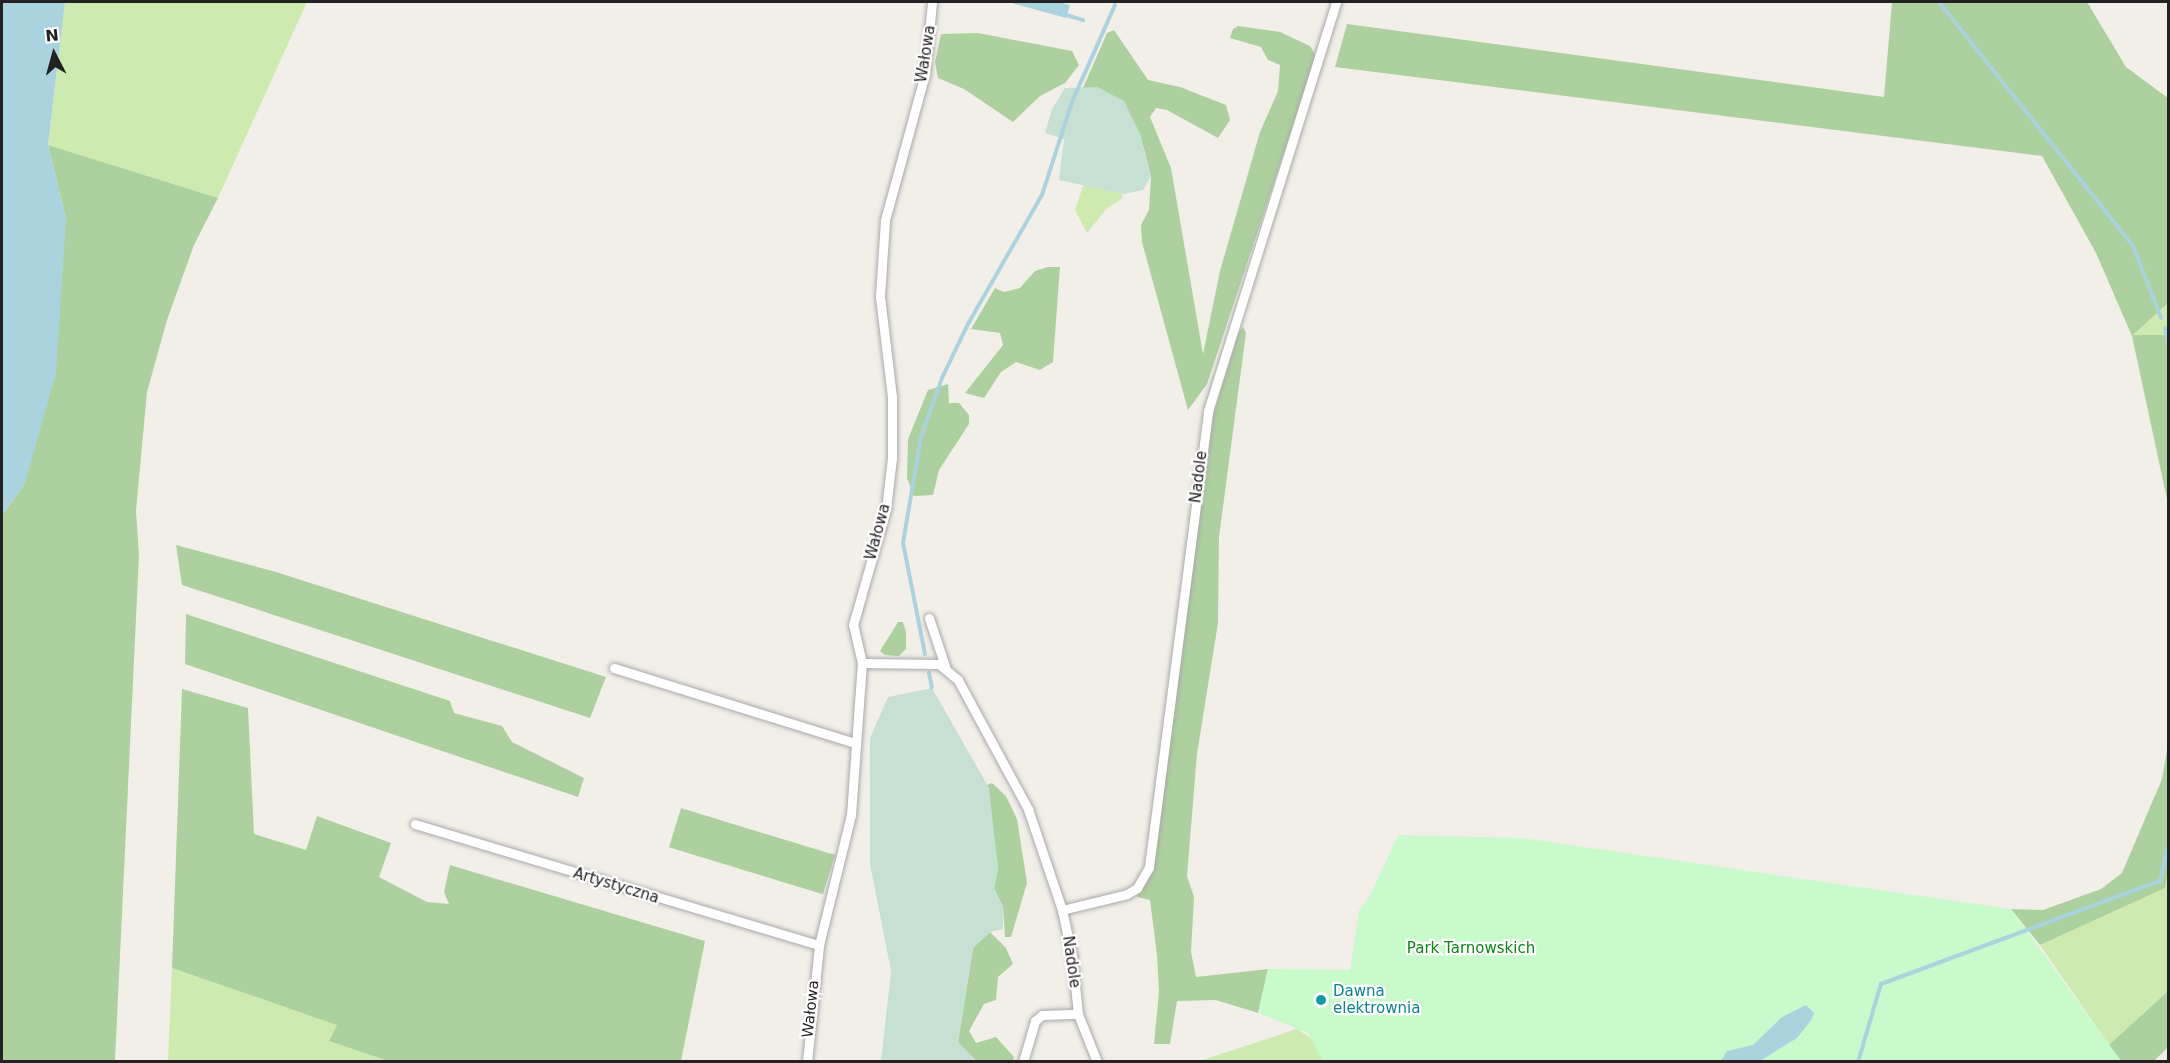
<!DOCTYPE html>
<html>
<head>
<meta charset="utf-8">
<style>
	body { margin:0 }
	#map { position:relative; width:2170px; height:1063px; overflow:hidden; background:#f2efe9; font-family:"DejaVu Sans",sans-serif }
	div>[style] { position:absolute }
	.grass>* { inset:0; background:#cdebb0 }
	.forest>* { inset:0; background:#add19e; transform-origin:0 0 }
	.wetland>* { inset:0; background:#c6e0d4 }
	.park>* { inset:0; background:#c8facc }
	.water>* { inset:0; background:#aad3df }
	.stream>* { height:4px; margin:-2px; padding:0 2px; transform-origin:2px; border-radius:2px; background:#aad3df }
	.roads { filter:drop-shadow(0 0 2px #a9a9a9) drop-shadow(0 0 2px #a9a9a9) }
	.minor>* { height:9px; margin:-4.5px; padding:0 4.5px; transform-origin:4.5px; border-radius:4.5px; background:#fff }
	.dots>* { width:16px; height:16px; translate:-50% -50%; box-sizing:border-box; border:3px solid #fff; border-radius:50% }
	span { translate:-50% -50%; white-space:nowrap; text-align:center; line-height:1.15; -webkit-text-stroke:4.5px #fff; paint-order:stroke }
	.street-label { font-size:15px; color:#222 }
	.park-label { font-size:15px; color:#0c8416 }
	.culture-label { font-size:15px; color:#0d838f }
	.left { translate:0 -50%; text-align:left }
	.frame { position:absolute; inset:0; border:3px solid #222; pointer-events:none }
	.north { position:absolute; left:24px; top:24px; width:60px; height:60px; -webkit-text-stroke:4px #fff; paint-order:stroke; rotate:354deg; font-size:16px; font-weight:700; line-height:24px; text-align:center; color:#222 }
	.north::after { content:''; display:block; margin:auto; width:21px; height:27px; background:#222; clip-path:polygon(50% 0,100% 100%,50% 72%,0 100%) }
</style>
</head>
<body>
<div id="map">
	<div class="grass">
		<i style="clip-path:polygon(65px 2px,307px 2px,218px 198px,48px 145px)"></i>
		<i style="clip-path:polygon(1084px 183px,1121px 193px,1123px 198px,1107px 208px,1087px 233px,1075px 210px)"></i>
		<i style="clip-path:polygon(2168px 303px,2168px 335px,2132px 336px)"></i>
		<i style="clip-path:polygon(2168px 870px,2168px 991px,2109px 1045px,2040px 945px,2164px 888px)"></i>
		<i style="clip-path:polygon(172px 968px,338px 1025px,329px 1041px,388px 1061px,168px 1062px)"></i>
		<i style="clip-path:polygon(1297px 1029px,1315px 1041px,1323px 1061px,1196px 1062px)"></i>
	</div>
	<div class="forest">
		<i style="clip-path:polygon(1892px 2px,2087px 2px,2126px 67px,2168px 98px,2168px 303px,2133px 335px,2168px 335px,2168px 504px,2132px 336px,2096px 253px,2042px 156px,1335px 67px,1347px 24px,1884px 97px)"></i>
		<i style="clip-path:polygon(1238px 26px,1280px 32px,1310px 46px,1316px 56px,1207px 384px,1188px 410px,1142px 242px,1141px 225px,1149px 210px,1151px 176px,1140px 134px,1131px 118px,1083px 88px,1107px 33px,1114px 30px,1148px 80px,1180px 87px,1226px 105px,1230px 120px,1218px 138px,1167px 110px,1156px 108px,1150px 117px,1171px 168px,1203px 354px,1220px 271px,1260px 132px,1278px 91px,1280px 65px,1268px 60px,1261px 47px,1230px 38px,1233px 29px)"></i>
		<i style="clip-path:polygon(978px 33px,1072px 51px,1079px 65px,1065px 83px,1040px 96px,1013px 122px,964px 89px,938px 78px,935px 62px,941px 34px)"></i>
		<i style="clip-path:polygon(48px 145px,218px 198px,194px 245px,167px 320px,147px 392px,136px 511px,139px 555px,115px 1061px,2px 1062px,2px 515px,25px 483px,66px 219px)"></i>
		<i style="clip-path:polygon(1048px 267px,1060px 267px,1053px 362px,1040px 370px,1016px 362px,1001px 372px,984px 398px,965px 393px,1003px 345px,1000px 333px,971px 329px,995px 288px,1004px 292px,1020px 288px,1035px 271px)"></i>
		<i style="clip-path:polygon(1243px 327px,1246px 333px,1219px 537px,1218px 623px,1197px 754px,1187px 876px,1194px 897px,1191px 952px,1196px 977px,1268px 969px,1258px 1013px,1216px 1000px,1177px 1001px,1170px 1044px,1154px 1044px,1159px 992px,1157px 955px,1150px 900px,1137px 897px,1152px 873px,1158px 840px,1208px 432px,1238px 334px)"></i>
		<i style="clip-path:polygon(948px 384px,949px 403px,959px 403px,969px 415px,969px 424px,939px 470px,933px 495px,914px 496px,907px 478px,908px 439px,928px 390px)"></i>
		<i style="clip-path:polygon(176px 545px,276px 572px,606px 677px,590px 718px,182px 585px)"></i>
		<i style="clip-path:polygon(186px 614px,450px 701px,454px 713px,502px 726px,512px 742px,584px 778px,578px 797px,185px 664px)"></i>
		<i style="clip-path:polygon(898px 622px,903px 622px,906px 632px,906px 649px,899px 656px,885px 655px,880px 651px)"></i>
		<i style="clip-path:polygon(182px 689px,248px 708px,254px 834px,306px 850px,317px 816px,391px 843px,379px 877px,427px 902px,449px 904px,444px 892px,450px 865px,705px 941px,681px 1061px,388px 1061px,329px 1041px,337px 1025px,172px 968px)"></i>
		<i style="clip-path:polygon(2168px 745px,2168px 870px,2165px 888px,2040px 945px,2011px 909px,2043px 910px,2101px 889px,2122px 873px,2162px 779px)"></i>
		<i style="clip-path:polygon(992px 783px,1006px 796px,1017px 819px,1027px 883px,1011px 937px,1005px 937px,1003px 907px,994px 888px,998px 868px,987px 785px)"></i>
		<i style="left:681px;top:808px;width:161px;height:41px;rotate:17deg"></i>
		<i style="clip-path:polygon(990px 932px,1006px 948px,1013px 964px,998px 977px,996px 1000px,984px 1004px,969px 1031px,976px 1043px,996px 1037px,1014px 1057px,1013px 1061px,976px 1061px,958px 1042px,973px 948px)"></i>
		<i style="clip-path:polygon(2168px 991px,2168px 1047px,2154px 1061px,2121px 1061px,2109px 1045px)"></i>
	</div>
	<div class="wetland">
		<i style="clip-path:polygon(1097px 87px,1124px 101px,1140px 134px,1151px 176px,1143px 190px,1124px 194px,1059px 180px,1064px 139px,1045px 133px,1052px 109px,1065px 88px)"></i>
		<i style="clip-path:polygon(932px 688px,989px 788px,998px 868px,994px 888px,1003px 907px,1003px 929px,990px 932px,973px 948px,958px 1042px,976px 1061px,881px 1061px,891px 971px,870px 864px,870px 738px,888px 697px)"></i>
	</div>
	<div class="park">
		<i style="clip-path:polygon(1398px 835px,1522px 838px,2011px 909px,2121px 1061px,1323px 1061px,1308px 1033px,1258px 1013px,1268px 969px,1350px 970px,1359px 910px,1370px 896px)"></i>
	</div>
	<div class="water">
		<i style="clip-path:polygon(2px 2px,65px 2px,48px 145px,66px 219px,56px 373px,25px 483px,2px 515px)"></i>
		<i style="clip-path:polygon(1008px 2px,1058px 2px,1070px 5px,1066px 18px)"></i>
		<i style="clip-path:polygon(1806px 1005px,1814px 1013px,1812px 1019px,1797px 1038px,1760px 1061px,1721px 1061px,1727px 1051px,1753px 1045px,1782px 1017px)"></i>
	</div>
	<div class="stream">
		<i style="left:1939px;top:2px;width:312px;rotate:51.5deg"></i>
		<i style="left:2133px;top:246px;width:77px;rotate:68.7deg"></i>
		<i style="left:1063px;top:14px;width:21px;rotate:17deg"></i>
		<i style="left:2165px;top:328px;width:15px;rotate:79deg"></i>
		<i style="left:925px;top:654px;width:113px;rotate:-101.2deg"></i>
		<i style="left:903px;top:543px;width:108px;rotate:-80.4deg"></i>
		<i style="left:921px;top:437px;width:63px;rotate:-70.4deg"></i>
		<i style="left:942px;top:378px;width:60px;rotate:-64.3deg"></i>
		<i style="left:968px;top:324px;width:149px;rotate:-60.2deg"></i>
		<i style="left:1042px;top:195px;width:98px;rotate:-72.1deg"></i>
		<i style="left:1072px;top:102px;width:106px;rotate:-66.1deg"></i>
		<i style="left:929px;top:673px;width:15px;rotate:79deg"></i>
		<i style="left:1858px;top:1062px;width:81px;rotate:-73.6deg"></i>
		<i style="left:1881px;top:984px;width:297px;rotate:-20.3deg"></i>
		<i style="left:2160px;top:881px;width:35px;rotate:-77deg"></i>
	</div>
	<div class="roads">
		<div class="minor">
			<i style="left:929px;top:618px;width:51px;rotate:71.6deg"></i>
			<i style="left:862px;top:663px;width:77px;rotate:0.7deg"></i>
			<i style="left:939px;top:664px;width:25px;rotate:40deg"></i>
			<i style="left:958px;top:680px;width:147px;rotate:61.5deg"></i>
			<i style="left:1028px;top:809px;width:107px;rotate:71.4deg"></i>
			<i style="left:1062px;top:910px;width:47px;rotate:77.7deg"></i>
			<i style="left:1072px;top:956px;width:58px;rotate:84.1deg"></i>
			<i style="left:1078px;top:1014px;width:52px;rotate:68.4deg"></i>
			<i style="left:614px;top:668px;width:252px;rotate:17.3deg"></i>
			<i style="left:415px;top:824px;width:422px;rotate:16.7deg"></i>
			<i style="left:1062px;top:910px;width:67px;rotate:-13.8deg"></i>
			<i style="left:1127px;top:894px;width:12px;rotate:-31deg"></i>
			<i style="left:1137px;top:888px;width:24px;rotate:-60deg"></i>
			<i style="left:1149px;top:867px;width:460px;rotate:-82.6deg"></i>
			<i style="left:1208px;top:411px;width:429px;rotate:-72.6deg"></i>
			<i style="left:807px;top:1062px;width:118px;rotate:-84.1deg"></i>
			<i style="left:819px;top:945px;width:134px;rotate:-76.2deg"></i>
			<i style="left:851px;top:815px;width:152px;rotate:-85.9deg"></i>
			<i style="left:862px;top:663px;width:39px;rotate:-103deg"></i>
			<i style="left:853px;top:625px;width:121px;rotate:-74.1deg"></i>
			<i style="left:886px;top:509px;width:51px;rotate:-83.3deg"></i>
			<i style="left:892px;top:458px;width:61px;rotate:-90deg"></i>
			<i style="left:892px;top:397px;width:102px;rotate:-96.8deg"></i>
			<i style="left:880px;top:296px;width:76px;rotate:-86.2deg"></i>
			<i style="left:885px;top:220px;width:151px;rotate:-74.7deg"></i>
			<i style="left:925px;top:74px;width:72px;rotate:-84.4deg"></i>
			<i style="left:1023px;top:1062px;width:43px;rotate:-73.7deg"></i>
			<i style="left:1035px;top:1021px;width:9px;rotate:-41deg"></i>
			<i style="left:1042px;top:1015px;width:36px;rotate:-2deg"></i>
		</div>
	</div>
	<div class="dots">
		<i style="left:1321px;top:1000px;background:#0f9aa8"></i>
	</div>
	<div class="street-label">
		<span style="left:926px;top:54px;rotate:-81deg">Wałowa</span>
		<span style="left:1199px;top:477px;rotate:-83deg">Nadole</span>
		<span style="left:878px;top:532px;rotate:-75deg">Wałowa</span>
		<span style="left:616px;top:886px;rotate:17deg">Artystyczna</span>
		<span style="left:1071px;top:962px;rotate:82deg">Nadole</span>
		<span style="left:811px;top:1009px;rotate:-84deg">Wałowa</span>
	</div>
	<div class="park-label">
		<span style="left:1471px;top:949px">Park Tarnowskich</span>
	</div>
	<div class="culture-label">
		<span class="left" style="left:1333px;top:1000px">Dawna<br>elektrownia</span>
	</div>
	<div class="frame"></div>
	<div class="north">N</div>
</div>
</body>
</html>
